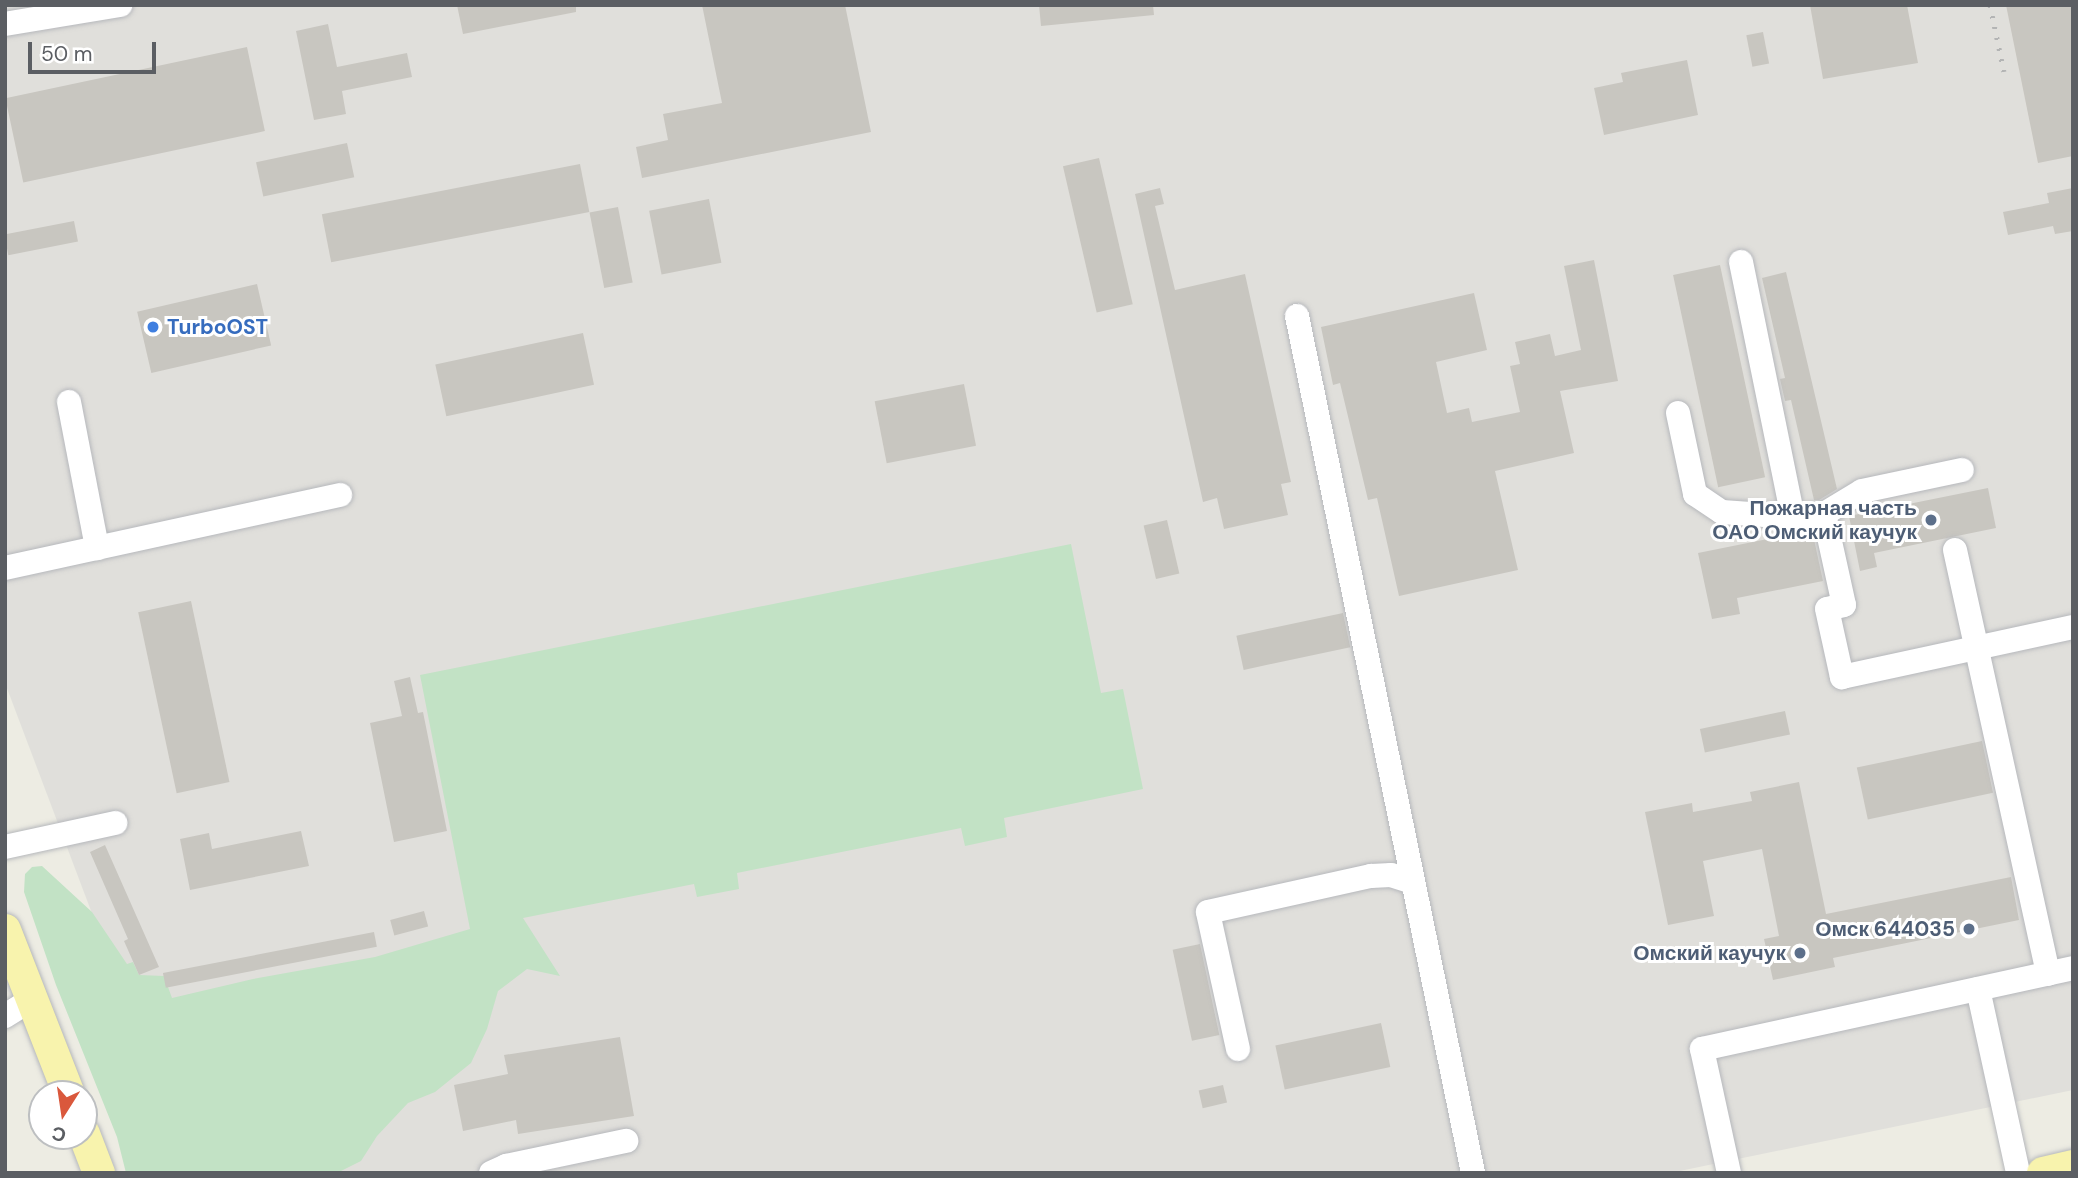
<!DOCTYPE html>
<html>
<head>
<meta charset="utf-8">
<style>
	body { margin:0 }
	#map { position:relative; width:2078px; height:1178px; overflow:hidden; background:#edece3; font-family:"DM Sans",sans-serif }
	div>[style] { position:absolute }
	.industrial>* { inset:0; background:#e0dfdb }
	.green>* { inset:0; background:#c2e2c5 }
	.building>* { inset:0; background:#c8c6c0; transform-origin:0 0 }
	.roads { filter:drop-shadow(0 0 2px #b6b8bc) drop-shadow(0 0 2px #b6b8bc) }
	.minor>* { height:24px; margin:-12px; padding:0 12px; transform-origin:12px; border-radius:12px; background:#fff }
	.major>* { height:32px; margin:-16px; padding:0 16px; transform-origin:16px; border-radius:16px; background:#f8f3ad }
	.rail>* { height:5px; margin-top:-2.5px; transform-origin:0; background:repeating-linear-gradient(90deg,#b3b4b4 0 2px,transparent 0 11px) }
	.dots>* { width:19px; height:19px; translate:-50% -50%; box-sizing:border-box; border:4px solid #fff; border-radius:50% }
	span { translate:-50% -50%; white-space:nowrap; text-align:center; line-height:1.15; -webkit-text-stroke:6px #fff; paint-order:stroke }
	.shop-label { font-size:21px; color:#366cbe; font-weight:700 }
	.left { translate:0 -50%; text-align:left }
	.service-label { font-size:21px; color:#4e5e75; font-weight:700 }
	.right { translate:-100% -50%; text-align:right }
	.frame { position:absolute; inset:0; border:7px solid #5b5e63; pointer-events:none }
	.north { position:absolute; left:28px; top:1080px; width:70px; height:70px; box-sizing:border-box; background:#fff; border:2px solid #bdbfc1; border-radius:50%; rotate:192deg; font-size:19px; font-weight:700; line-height:28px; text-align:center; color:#5b5e63 }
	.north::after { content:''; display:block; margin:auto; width:24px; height:32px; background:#da583c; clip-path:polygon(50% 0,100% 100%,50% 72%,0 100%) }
	.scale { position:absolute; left:28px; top:42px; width:128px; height:32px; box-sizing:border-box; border:4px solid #5b5e63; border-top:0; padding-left:9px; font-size:21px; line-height:24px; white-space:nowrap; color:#5b5e63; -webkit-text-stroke:5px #fff; paint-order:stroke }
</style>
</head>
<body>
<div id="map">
	<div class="industrial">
		<i style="clip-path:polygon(5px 5px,2073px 5px,2073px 1090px,1670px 1173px,190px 1173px,5px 683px)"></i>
	</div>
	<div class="green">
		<i style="clip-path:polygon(1071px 544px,1101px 693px,1123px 689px,1143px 789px,1004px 818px,1007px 837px,965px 846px,961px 828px,737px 873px,739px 889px,697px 897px,694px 884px,523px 918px,560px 976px,527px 969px,498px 991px,487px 1029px,471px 1063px,435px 1092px,408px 1103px,377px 1136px,361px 1161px,337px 1173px,126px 1173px,117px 1137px,56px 985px,24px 892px,25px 874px,32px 867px,42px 866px,92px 912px,127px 964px,133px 962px,139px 975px,164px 976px,172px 998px,253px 979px,375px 957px,470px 929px,420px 675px)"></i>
	</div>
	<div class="building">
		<i style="clip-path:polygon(457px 5px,576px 5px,576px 12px,463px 34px)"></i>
		<i style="clip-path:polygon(702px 5px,845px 5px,871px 132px,642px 178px,636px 147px,668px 140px,663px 114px,722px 103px)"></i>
		<i style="clip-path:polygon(1039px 5px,1153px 5px,1154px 15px,1041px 26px)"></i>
		<i style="clip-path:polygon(1810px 5px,1907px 5px,1918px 63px,1823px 79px)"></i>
		<i style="clip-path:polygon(2006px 5px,2073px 5px,2073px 156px,2038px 163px)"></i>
		<i style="clip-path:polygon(328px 24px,337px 67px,407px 53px,412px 77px,342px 91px,346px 114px,314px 120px,296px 31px)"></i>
		<i style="left:1763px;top:32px;width:32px;height:17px;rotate:79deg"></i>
		<i style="left:247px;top:47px;width:86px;height:247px;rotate:78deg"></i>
		<i style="clip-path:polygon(1687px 60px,1698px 115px,1604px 135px,1594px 88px,1623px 82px,1621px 73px)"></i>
		<i style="left:347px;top:143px;width:35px;height:93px;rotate:78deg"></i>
		<i style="left:1099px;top:158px;width:150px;height:37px;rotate:77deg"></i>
		<i style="left:580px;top:164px;width:49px;height:263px;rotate:79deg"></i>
		<i style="clip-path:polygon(1160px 188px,1164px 204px,1155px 206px,1175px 290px,1245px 274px,1291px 482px,1281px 484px,1288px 515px,1224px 529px,1217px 498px,1203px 502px,1135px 194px)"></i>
		<i style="clip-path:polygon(2073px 188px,2073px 231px,2055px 234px,2053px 226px,2008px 235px,2003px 212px,2049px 203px,2047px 193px)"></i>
		<i style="left:709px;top:199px;width:65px;height:61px;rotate:79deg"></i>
		<i style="left:618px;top:207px;width:77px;height:29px;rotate:79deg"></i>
		<i style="left:74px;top:221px;width:21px;height:71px;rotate:79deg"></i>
		<i style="clip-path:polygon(1594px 260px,1618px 381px,1560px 391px,1574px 453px,1495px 471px,1518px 570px,1399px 596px,1377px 498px,1368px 500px,1340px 383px,1333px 385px,1321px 327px,1474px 293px,1487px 350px,1436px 362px,1447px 413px,1469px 408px,1472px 422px,1520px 412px,1510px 366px,1520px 364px,1515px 342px,1550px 334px,1555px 356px,1581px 350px,1564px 266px)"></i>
		<i style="left:1720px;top:265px;width:217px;height:48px;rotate:78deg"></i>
		<i style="clip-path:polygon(1786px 272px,1837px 489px,1819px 500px,1814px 500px,1791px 400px,1785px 401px,1780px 379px,1785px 378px,1762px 278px)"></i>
		<i style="left:257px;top:284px;width:63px;height:123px;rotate:77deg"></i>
		<i style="left:583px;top:333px;width:53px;height:151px;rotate:78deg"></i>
		<i style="left:964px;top:384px;width:63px;height:91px;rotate:79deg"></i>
		<i style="clip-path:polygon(1988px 488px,1996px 528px,1874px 553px,1877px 567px,1860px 571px,1849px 516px)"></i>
		<i style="left:1167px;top:520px;width:55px;height:24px;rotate:77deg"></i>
		<i style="clip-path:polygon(1812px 530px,1823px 581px,1737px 598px,1740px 614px,1712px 619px,1698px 553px)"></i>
		<i style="left:191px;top:601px;width:185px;height:54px;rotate:78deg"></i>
		<i style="left:1343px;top:613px;width:35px;height:109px;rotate:78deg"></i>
		<i style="clip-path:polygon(410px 677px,418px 713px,423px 712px,447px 831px,394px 842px,370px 723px,402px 716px,394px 681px)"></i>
		<i style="left:1785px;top:711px;width:24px;height:87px;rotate:78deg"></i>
		<i style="left:1982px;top:741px;width:53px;height:128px;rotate:78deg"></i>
		<i style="clip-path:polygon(1799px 782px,1826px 914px,2011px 877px,2019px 920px,1833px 958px,1835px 967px,1773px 980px,1764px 939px,1779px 936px,1762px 849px,1703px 861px,1714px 916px,1668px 925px,1645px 812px,1692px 803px,1693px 812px,1752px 801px,1750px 792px)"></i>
		<i style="clip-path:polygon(301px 831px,309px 866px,190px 890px,180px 839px,209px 833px,212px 849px)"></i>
		<i style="clip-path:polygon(105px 845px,159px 967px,139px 975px,124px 941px,128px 939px,90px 852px)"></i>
		<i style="left:424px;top:911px;width:16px;height:35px;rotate:75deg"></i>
		<i style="left:374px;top:932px;width:15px;height:215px;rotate:79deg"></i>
		<i style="left:1200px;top:944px;width:93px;height:28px;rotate:78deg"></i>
		<i style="left:1381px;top:1023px;width:45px;height:108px;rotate:78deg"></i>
		<i style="clip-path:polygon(620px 1037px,634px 1116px,518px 1134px,516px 1120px,463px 1131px,454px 1085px,508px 1074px,504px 1055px)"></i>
		<i style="left:1223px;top:1085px;width:18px;height:25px;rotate:77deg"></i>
	</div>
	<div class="roads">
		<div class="minor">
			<i style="left:5px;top:24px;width:117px;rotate:-9.4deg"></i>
			<i style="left:1741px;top:262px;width:260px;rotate:78.5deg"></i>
			<i style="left:1297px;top:316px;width:875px;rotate:78.39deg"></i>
			<i style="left:69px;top:402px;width:149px;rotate:79.1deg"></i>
			<i style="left:1678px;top:413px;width:83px;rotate:78.1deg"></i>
			<i style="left:1695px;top:494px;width:32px;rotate:34deg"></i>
			<i style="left:1722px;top:512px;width:71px;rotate:4deg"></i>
			<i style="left:1793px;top:517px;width:31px;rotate:-6deg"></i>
			<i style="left:1824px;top:514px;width:93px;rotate:77.6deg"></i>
			<i style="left:1844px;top:605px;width:17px;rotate:167deg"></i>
			<i style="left:1827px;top:609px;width:70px;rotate:77.6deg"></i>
			<i style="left:1842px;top:677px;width:236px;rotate:-12.2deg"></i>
			<i style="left:1824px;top:514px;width:44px;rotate:-31.2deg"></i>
			<i style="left:1862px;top:491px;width:102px;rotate:-11.9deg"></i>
			<i style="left:1955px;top:550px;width:434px;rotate:77.6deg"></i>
			<i style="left:5px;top:568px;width:343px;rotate:-12.3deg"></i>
			<i style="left:5px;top:847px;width:113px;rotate:-12.3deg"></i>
			<i style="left:1978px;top:989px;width:188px;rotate:77.7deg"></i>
			<i style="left:5px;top:1016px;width:32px;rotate:-32deg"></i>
			<i style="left:1238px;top:1049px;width:140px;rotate:-102.4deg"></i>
			<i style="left:1208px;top:912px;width:167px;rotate:-12.5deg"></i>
			<i style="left:1371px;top:876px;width:20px;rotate:-3deg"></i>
			<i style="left:1391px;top:875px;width:23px;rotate:18deg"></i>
			<i style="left:491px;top:1173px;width:17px;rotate:-25deg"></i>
			<i style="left:506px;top:1166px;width:123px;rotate:-11.8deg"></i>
			<i style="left:1729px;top:1173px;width:127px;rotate:-102.3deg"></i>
			<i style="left:1702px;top:1049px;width:380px;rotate:-12.3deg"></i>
		</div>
		<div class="major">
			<i style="left:5px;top:930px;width:176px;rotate:68.7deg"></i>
			<i style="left:84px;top:1134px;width:42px;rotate:69deg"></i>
			<i style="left:2043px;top:1173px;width:31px;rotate:-13deg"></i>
		</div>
	</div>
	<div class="rail">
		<i style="left:1990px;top:5px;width:68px;rotate:78.2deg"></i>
	</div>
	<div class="dots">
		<i style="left:153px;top:327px;background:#3f7fe0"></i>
		<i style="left:1931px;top:520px;background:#5c6f8a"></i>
		<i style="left:1969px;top:929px;background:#5c6f8a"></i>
		<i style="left:1800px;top:953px;background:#5c6f8a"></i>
	</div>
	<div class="shop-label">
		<span class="left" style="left:167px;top:327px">TurboOST</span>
	</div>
	<div class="service-label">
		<span class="right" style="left:1917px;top:520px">Пожарная часть<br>ОАО Омский каучук</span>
		<span class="right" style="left:1955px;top:929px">Омск 644035</span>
		<span class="right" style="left:1786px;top:953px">Омский каучук</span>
	</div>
	<div class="frame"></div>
	<div class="north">С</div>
	<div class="scale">50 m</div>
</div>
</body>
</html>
